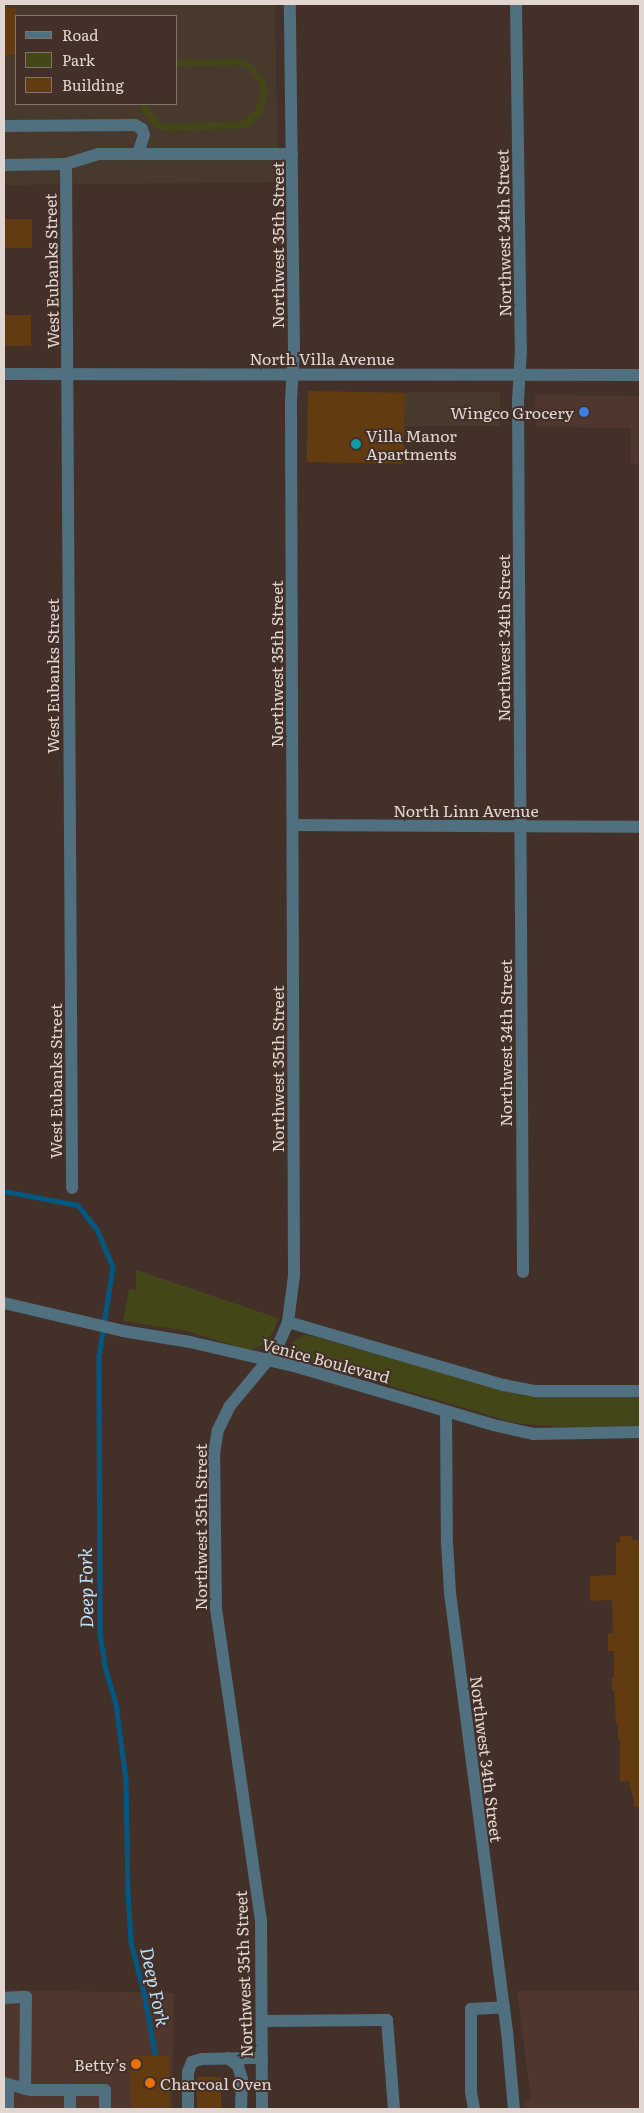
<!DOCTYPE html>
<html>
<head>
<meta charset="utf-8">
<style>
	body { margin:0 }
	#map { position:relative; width:644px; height:2113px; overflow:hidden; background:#433029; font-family:Literata,serif }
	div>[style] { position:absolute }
	.built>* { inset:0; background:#50372d; transform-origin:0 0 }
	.industrial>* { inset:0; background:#483a2c; transform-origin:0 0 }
	.medical>* { inset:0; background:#473a2c }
	.green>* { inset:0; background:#434717 }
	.stream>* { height:4.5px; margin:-2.25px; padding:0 2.25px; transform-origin:2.25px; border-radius:2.25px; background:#035881 }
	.building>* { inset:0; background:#623c10; transform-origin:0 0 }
	.minor>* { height:12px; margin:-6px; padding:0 6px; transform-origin:6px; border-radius:6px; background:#506f7f }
	.dots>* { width:14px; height:14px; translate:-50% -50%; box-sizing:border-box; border:2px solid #433029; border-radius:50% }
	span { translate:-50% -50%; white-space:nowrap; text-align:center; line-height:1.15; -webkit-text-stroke:4px #433029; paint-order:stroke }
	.street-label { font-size:16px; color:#e2d6d1 }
	.poi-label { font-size:16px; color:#e2d6d1 }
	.right { translate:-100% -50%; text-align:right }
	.left { translate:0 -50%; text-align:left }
	.water-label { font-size:18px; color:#bde0f9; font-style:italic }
	.frame { position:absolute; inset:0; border:5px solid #e2d6d1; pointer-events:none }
	.legend { position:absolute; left:15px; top:15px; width:162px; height:90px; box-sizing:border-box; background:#433029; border:1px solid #83726c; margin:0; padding:6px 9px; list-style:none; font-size:15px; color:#e2d6d1 }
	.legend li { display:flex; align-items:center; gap:10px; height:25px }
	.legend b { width:25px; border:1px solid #83726c }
</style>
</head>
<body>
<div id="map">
	<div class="built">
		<i style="clip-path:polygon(535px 395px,640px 396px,640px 464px,631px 463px,631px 428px,536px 427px)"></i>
		<i style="left:4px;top:1990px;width:170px;height:119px;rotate:1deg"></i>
		<i style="clip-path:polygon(517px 1991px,638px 1991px,640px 2109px,524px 2109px,524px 2101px,531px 2099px)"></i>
	</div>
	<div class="industrial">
		<i style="left:405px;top:392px;width:95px;height:34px"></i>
	</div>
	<div class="medical">
		<i style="clip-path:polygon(evenodd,4px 4px,275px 4px,278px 182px,4px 185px,4px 4px,16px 16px,176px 16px,176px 104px,16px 104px,16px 16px)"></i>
	</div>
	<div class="green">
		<i style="clip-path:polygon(237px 59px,254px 66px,265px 81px,267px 90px,263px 112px,247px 128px,168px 131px,156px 128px,142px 111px,140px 104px,147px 104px,150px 111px,162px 123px,171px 124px,243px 121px,255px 110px,260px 99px,261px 86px,249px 69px,241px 65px,176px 66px,176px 60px)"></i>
		<i style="clip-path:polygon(136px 1270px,278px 1318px,273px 1332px,263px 1345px,249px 1350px,187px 1331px,123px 1321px,129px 1289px,136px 1290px)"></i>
		<i style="clip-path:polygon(305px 1334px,524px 1396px,640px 1397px,640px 1426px,558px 1427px,515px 1423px,297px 1358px,291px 1343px)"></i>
	</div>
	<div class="stream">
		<i style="left:4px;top:1191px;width:75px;rotate:10.7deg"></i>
		<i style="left:78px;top:1205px;width:31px;rotate:52deg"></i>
		<i style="left:97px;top:1229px;width:41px;rotate:67.2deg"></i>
		<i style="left:113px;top:1267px;width:90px;rotate:98.9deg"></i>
		<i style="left:99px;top:1356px;width:277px;rotate:89.8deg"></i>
		<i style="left:100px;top:1633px;width:33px;rotate:81deg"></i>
		<i style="left:105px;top:1666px;width:40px;rotate:74deg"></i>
		<i style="left:116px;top:1704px;width:77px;rotate:82.5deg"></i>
		<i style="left:126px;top:1780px;width:113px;rotate:89deg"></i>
		<i style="left:128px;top:1893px;width:49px;rotate:86.5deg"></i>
		<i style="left:131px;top:1942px;width:53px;rotate:75.7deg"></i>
		<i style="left:144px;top:1993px;width:61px;rotate:79.6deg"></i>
	</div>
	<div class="building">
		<i style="left:4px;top:8px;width:12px;height:47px"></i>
		<i style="left:32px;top:219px;width:29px;height:28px;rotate:90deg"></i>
		<i style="left:4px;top:315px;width:27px;height:31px"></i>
		<i style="left:308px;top:391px;width:97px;height:71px;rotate:1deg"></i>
		<i style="clip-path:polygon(620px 1536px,632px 1536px,632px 1540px,640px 1540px,640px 1807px,635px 1807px,629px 1781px,620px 1781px,620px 1739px,618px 1739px,618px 1723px,616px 1723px,614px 1690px,612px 1690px,612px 1678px,614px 1678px,614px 1651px,608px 1651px,608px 1633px,613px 1633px,612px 1600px,590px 1601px,590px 1576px,616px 1575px,616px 1543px,620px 1543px)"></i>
		<i style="left:131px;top:2056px;width:38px;height:53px"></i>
		<i style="left:197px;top:2077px;width:24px;height:32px"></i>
	</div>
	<div class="minor">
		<i style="left:516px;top:4px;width:346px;rotate:89.2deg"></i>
		<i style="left:521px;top:350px;width:50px;rotate:93.4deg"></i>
		<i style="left:518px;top:400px;width:872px;rotate:89.67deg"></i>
		<i style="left:4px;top:126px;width:131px;rotate:-0.4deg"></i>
		<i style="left:135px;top:125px;width:8px;rotate:30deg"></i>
		<i style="left:142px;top:129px;width:6px;rotate:72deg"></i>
		<i style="left:144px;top:135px;width:20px;rotate:108deg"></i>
		<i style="left:66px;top:164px;width:1024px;rotate:89.66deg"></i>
		<i style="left:4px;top:165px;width:62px;rotate:-0.9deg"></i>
		<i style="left:66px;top:164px;width:34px;rotate:-17deg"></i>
		<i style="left:98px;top:154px;width:194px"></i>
		<i style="left:4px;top:374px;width:636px;rotate:0.09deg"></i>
		<i style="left:293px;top:825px;width:347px;rotate:0.3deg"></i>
		<i style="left:4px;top:1303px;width:122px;rotate:13.2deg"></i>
		<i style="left:123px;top:1331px;width:68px;rotate:9.3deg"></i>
		<i style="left:190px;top:1342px;width:107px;rotate:13deg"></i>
		<i style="left:294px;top:1366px;width:208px;rotate:16.5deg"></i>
		<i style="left:493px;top:1425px;width:42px;rotate:12.4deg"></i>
		<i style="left:534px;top:1434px;width:106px;rotate:-1.1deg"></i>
		<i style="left:288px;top:1322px;width:225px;rotate:16.3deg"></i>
		<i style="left:504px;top:1385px;width:32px;rotate:11deg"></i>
		<i style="left:535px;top:1391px;width:105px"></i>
		<i style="left:446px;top:1411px;width:131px;rotate:89.6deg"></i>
		<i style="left:447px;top:1542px;width:51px;rotate:86.6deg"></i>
		<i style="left:450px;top:1593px;width:442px;rotate:82.6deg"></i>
		<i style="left:507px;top:2031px;width:78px;rotate:84.9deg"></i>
		<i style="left:4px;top:1998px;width:22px;rotate:-3deg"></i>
		<i style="left:26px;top:1997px;width:92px;rotate:90.6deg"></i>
		<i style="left:262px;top:2021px;width:125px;rotate:-0.5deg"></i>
		<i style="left:387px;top:2020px;width:89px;rotate:85.5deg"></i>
		<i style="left:228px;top:2058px;width:13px;rotate:39deg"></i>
		<i style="left:238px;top:2066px;width:14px;rotate:73deg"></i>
		<i style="left:242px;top:2079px;width:30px;rotate:92deg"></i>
		<i style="left:4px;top:2083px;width:28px;rotate:15deg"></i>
		<i style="left:31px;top:2090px;width:74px"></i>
		<i style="left:105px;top:2090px;width:19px;rotate:90deg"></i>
		<i style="left:8px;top:2084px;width:25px;rotate:90deg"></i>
		<i style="left:70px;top:2090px;width:19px;rotate:90deg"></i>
		<i style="left:188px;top:2109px;width:37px;rotate:-90deg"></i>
		<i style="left:188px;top:2072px;width:11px;rotate:-68deg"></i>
		<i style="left:192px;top:2062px;width:10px;rotate:-17deg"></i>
		<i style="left:202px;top:2059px;width:60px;rotate:-1deg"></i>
		<i style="left:262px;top:2109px;width:188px;rotate:-90.3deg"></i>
		<i style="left:261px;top:1921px;width:314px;rotate:-98.2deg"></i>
		<i style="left:216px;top:1610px;width:156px;rotate:-90.7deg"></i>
		<i style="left:214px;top:1454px;width:24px;rotate:-81deg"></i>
		<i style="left:218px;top:1430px;width:25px;rotate:-64deg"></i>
		<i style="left:229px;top:1407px;width:61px;rotate:-50.3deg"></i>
		<i style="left:268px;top:1360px;width:22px;rotate:-58deg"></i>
		<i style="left:280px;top:1341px;width:21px;rotate:-67deg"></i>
		<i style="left:288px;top:1322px;width:47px;rotate:-82.7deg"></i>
		<i style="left:294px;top:1275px;width:874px;rotate:-90.2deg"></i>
		<i style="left:291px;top:401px;width:53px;rotate:-86.8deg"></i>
		<i style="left:294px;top:348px;width:344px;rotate:-90.7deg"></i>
		<i style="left:474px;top:2109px;width:17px;rotate:-100deg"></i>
		<i style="left:471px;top:2092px;width:83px;rotate:-90deg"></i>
		<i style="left:471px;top:2009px;width:33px;rotate:-3deg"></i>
	</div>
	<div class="dots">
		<i style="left:584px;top:412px;background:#3f7fe0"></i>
		<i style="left:356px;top:444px;background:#0f9aa8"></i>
		<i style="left:136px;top:2064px;background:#e8710a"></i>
		<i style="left:150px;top:2083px;background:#e8710a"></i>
	</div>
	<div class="street-label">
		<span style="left:503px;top:233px;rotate:-91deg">Northwest 34th Street</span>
		<span style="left:277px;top:245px;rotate:-90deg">Northwest 35th Street</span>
		<span style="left:51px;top:271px;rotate:-91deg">West Eubanks Street</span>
		<span style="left:322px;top:358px">North Villa Avenue</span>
		<span style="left:503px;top:638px;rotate:-90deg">Northwest 34th Street</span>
		<span style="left:276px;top:664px;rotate:-90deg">Northwest 35th Street</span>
		<span style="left:52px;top:676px;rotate:-90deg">West Eubanks Street</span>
		<span style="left:466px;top:810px">North Linn Avenue</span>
		<span style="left:505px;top:1043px;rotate:-90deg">Northwest 34th Street</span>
		<span style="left:277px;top:1069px;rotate:-90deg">Northwest 35th Street</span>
		<span style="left:55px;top:1081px;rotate:-90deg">West Eubanks Street</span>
		<span style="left:326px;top:1360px;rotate:15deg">Venice Boulevard</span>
		<span style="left:200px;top:1527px;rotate:-90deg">Northwest 35th Street</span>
		<span style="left:487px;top:1759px;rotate:83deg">Northwest 34th Street</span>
		<span style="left:243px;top:1974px;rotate:-92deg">Northwest 35th Street</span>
	</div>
	<div class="poi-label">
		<span class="right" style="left:574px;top:412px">Wingco Grocery</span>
		<span class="left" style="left:366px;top:444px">Villa Manor<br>Apartments</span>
		<span class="right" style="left:126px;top:2064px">Betty’s</span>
		<span class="left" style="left:160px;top:2083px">Charcoal Oven</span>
	</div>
	<div class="water-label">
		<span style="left:86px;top:1588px;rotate:-91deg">Deep Fork</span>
		<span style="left:155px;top:1987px;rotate:78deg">Deep Fork</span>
	</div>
	<div class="frame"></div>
	<ul class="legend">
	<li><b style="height:6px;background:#506f7f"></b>Road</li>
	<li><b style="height:14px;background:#434717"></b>Park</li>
	<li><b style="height:14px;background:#623c10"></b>Building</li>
	</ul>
</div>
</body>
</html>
